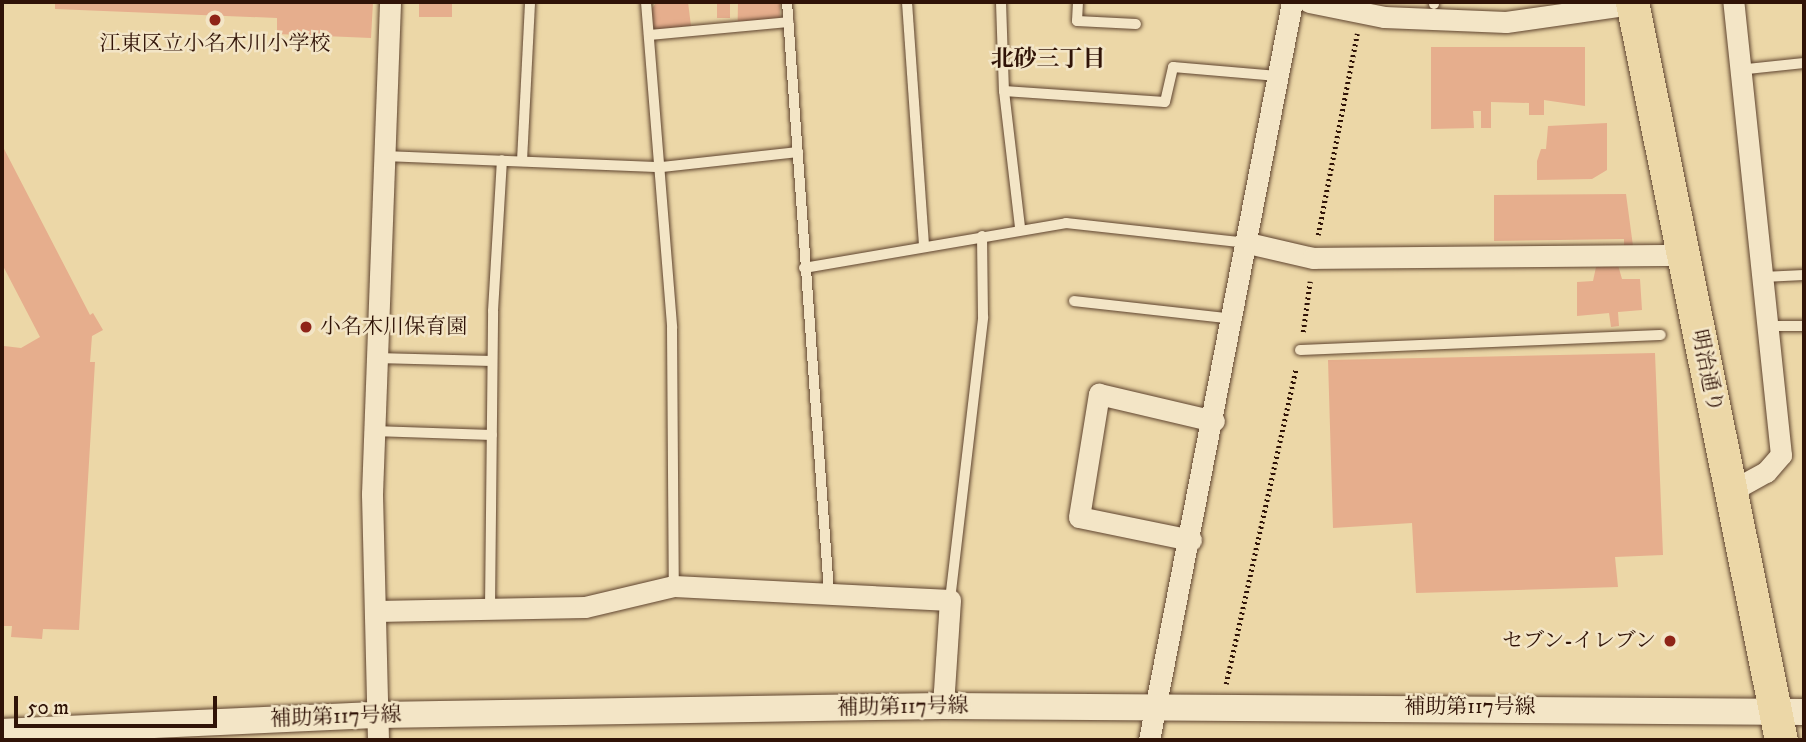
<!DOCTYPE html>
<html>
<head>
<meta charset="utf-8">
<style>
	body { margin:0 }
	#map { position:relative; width:1806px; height:742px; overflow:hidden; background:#ecd7a7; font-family:"IM FELL DW Pica","Noto Serif JP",serif }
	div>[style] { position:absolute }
	.building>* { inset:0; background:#e6ae8d; transform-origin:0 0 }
	.path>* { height:4.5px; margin-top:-2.25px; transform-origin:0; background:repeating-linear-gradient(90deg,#301307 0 2px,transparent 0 5.5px) }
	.roads { filter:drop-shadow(0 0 2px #5f442f) drop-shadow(0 0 2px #5f442f) }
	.service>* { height:10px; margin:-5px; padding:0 5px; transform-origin:5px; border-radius:5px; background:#f3e5c6 }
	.minor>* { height:21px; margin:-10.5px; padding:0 10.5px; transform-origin:10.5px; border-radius:10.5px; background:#f3e5c6 }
	.tertiary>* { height:26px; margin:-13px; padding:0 13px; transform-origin:13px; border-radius:13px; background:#f3e5c6 }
	.primary>* { height:33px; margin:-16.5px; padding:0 16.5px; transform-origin:16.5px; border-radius:16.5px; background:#ecd7a7 }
	.dots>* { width:19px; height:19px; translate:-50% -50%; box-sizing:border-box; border:4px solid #f3e5c6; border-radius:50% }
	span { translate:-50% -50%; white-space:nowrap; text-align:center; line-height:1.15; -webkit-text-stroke:5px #f3e5c6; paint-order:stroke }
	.poi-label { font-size:21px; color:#301307 }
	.left { translate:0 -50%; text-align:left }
	.right { translate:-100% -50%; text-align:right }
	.street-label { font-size:21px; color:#301307 }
	.neighbourhood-label { font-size:23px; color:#301307; font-weight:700 }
	.frame { position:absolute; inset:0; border:4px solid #301307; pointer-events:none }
	.scale { position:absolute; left:14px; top:696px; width:203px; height:32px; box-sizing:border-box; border:4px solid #301307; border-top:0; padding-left:9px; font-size:21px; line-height:24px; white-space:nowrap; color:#301307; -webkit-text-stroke:5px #f3e5c6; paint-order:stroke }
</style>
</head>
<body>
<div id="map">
	<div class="building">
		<i style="clip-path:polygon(55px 2px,373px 2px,371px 38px,277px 34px,277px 18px,55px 9px)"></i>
		<i style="left:419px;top:2px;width:33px;height:15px"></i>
		<i style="clip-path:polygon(688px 2px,691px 26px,654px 30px,651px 10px,656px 3px)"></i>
		<i style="left:717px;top:2px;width:13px;height:16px"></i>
		<i style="left:738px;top:2px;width:42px;height:19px;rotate:1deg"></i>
		<i style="clip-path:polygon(1431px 47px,1585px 47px,1585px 106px,1544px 100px,1544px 115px,1529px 115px,1529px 103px,1491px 102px,1491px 128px,1481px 128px,1481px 111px,1473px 111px,1474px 128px,1431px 129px)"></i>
		<i style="clip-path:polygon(1607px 123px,1607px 170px,1592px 179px,1537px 180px,1537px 161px,1541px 149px,1546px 149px,1548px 126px)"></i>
		<i style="clip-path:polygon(2px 145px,90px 315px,93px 313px,103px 330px,92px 336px,90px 362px,95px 362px,79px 630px,43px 629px,42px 639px,11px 637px,12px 626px,2px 626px,2px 357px,4px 346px,21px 348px,40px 337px,2px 264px)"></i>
		<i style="clip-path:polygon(1626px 194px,1633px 246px,1624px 246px,1624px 239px,1494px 241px,1494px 195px)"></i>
		<i style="clip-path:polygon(1618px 265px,1622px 279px,1640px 279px,1642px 310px,1618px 312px,1619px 326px,1611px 327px,1609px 313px,1577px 316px,1577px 282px,1593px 281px,1596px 267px)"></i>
		<i style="clip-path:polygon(1655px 353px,1663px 555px,1615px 557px,1618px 587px,1416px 593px,1412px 523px,1333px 528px,1328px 360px)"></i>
	</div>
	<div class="path">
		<i style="left:1318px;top:235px;width:205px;rotate:-79deg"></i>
		<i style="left:1303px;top:332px;width:51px;rotate:-82.2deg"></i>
		<i style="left:1226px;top:684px;width:324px;rotate:-77.5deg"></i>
	</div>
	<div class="roads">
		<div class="service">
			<i style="left:646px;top:2px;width:327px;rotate:85.4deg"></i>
			<i style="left:672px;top:328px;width:258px;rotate:89.6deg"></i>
			<i style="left:787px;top:2px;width:591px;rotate:85.93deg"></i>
			<i style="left:907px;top:2px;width:243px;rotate:86deg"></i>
			<i style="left:1001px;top:2px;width:89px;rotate:88.1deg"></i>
			<i style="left:1004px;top:91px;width:138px;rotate:83.3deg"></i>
			<i style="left:1078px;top:2px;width:19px;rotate:93deg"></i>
			<i style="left:1077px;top:21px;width:59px;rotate:2.9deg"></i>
			<i style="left:1434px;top:4px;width:2px;rotate:-90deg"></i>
			<i style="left:649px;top:35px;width:140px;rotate:-5.3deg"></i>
			<i style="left:1738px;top:70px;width:66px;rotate:-6.1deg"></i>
			<i style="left:1004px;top:91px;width:161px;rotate:3.9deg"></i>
			<i style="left:1165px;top:102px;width:36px;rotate:-77deg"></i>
			<i style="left:1173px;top:67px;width:105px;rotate:4.9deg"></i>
			<i style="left:384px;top:156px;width:278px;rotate:2.3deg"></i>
			<i style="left:662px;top:167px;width:137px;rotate:-6.3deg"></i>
			<i style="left:522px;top:161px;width:159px;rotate:-87.1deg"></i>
			<i style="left:804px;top:268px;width:266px;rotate:-9.7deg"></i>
			<i style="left:1066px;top:223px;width:183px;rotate:6.3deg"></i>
			<i style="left:1763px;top:277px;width:41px;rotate:-2.8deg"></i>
			<i style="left:1074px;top:301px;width:161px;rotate:6.4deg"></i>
			<i style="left:1767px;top:326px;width:37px"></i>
			<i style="left:1300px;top:350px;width:361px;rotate:-2.4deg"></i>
			<i style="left:376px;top:358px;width:116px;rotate:1.5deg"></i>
			<i style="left:373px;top:431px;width:119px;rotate:1.9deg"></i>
			<i style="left:950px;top:600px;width:285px;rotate:-83.3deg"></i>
			<i style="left:983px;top:317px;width:81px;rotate:-90.7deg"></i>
			<i style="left:490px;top:608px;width:297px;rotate:-89.4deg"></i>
			<i style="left:493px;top:311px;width:151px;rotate:-86.6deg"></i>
		</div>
		<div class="minor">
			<i style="left:1309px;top:2px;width:76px;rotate:11.3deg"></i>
			<i style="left:1384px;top:17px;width:122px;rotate:2.3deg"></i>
			<i style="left:1506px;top:22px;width:128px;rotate:-8.1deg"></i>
			<i style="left:1248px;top:243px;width:67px;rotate:13deg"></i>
			<i style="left:1313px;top:258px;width:370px;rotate:-0.5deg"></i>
			<i style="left:1733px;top:490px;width:38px;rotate:-29deg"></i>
			<i style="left:1766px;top:472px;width:23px;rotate:-49deg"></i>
			<i style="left:1781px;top:455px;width:456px;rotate:-96deg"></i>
			<i style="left:1191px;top:540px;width:114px;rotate:-168.4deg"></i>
			<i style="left:1079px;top:517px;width:125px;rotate:-80.8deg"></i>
			<i style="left:1099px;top:394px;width:118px;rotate:13.2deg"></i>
			<i style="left:376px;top:611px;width:209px;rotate:-1.1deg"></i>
			<i style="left:585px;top:607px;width:91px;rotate:-13.3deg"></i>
			<i style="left:674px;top:586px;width:276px;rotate:2.9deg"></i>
			<i style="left:950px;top:600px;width:106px;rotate:93.8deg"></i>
			<i style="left:378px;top:740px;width:246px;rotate:-91.4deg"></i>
			<i style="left:372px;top:494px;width:492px;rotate:-87.9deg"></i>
			<i style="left:1149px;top:740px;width:752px;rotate:-79.03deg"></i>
		</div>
		<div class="tertiary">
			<i style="left:2px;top:732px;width:376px;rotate:-2.6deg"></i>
			<i style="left:378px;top:715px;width:565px;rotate:-0.91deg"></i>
			<i style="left:943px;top:706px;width:861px;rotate:0.4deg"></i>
		</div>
		<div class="primary">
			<i style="left:1632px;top:2px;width:753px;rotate:78.59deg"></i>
		</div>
	</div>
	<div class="dots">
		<i style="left:215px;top:20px;background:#8f2418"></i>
		<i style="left:306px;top:327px;background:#8f2418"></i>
		<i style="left:1670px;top:641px;background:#8f2418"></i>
	</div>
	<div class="poi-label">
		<span style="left:215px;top:44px">江東区立小名木川小学校</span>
		<span class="left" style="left:320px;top:327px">小名木川保育園</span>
		<span class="right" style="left:1656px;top:641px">セブン-イレブン</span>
	</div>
	<div class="street-label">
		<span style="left:1707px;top:371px;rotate:78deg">明治通り</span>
		<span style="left:903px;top:707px;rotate:-1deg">補助第117号線</span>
		<span style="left:1470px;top:707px">補助第117号線</span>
		<span style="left:336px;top:717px;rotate:-2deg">補助第117号線</span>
	</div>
	<div class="neighbourhood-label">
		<span style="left:1048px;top:60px">北砂三丁目</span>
	</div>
	<div class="frame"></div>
	<div class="scale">50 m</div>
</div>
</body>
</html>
